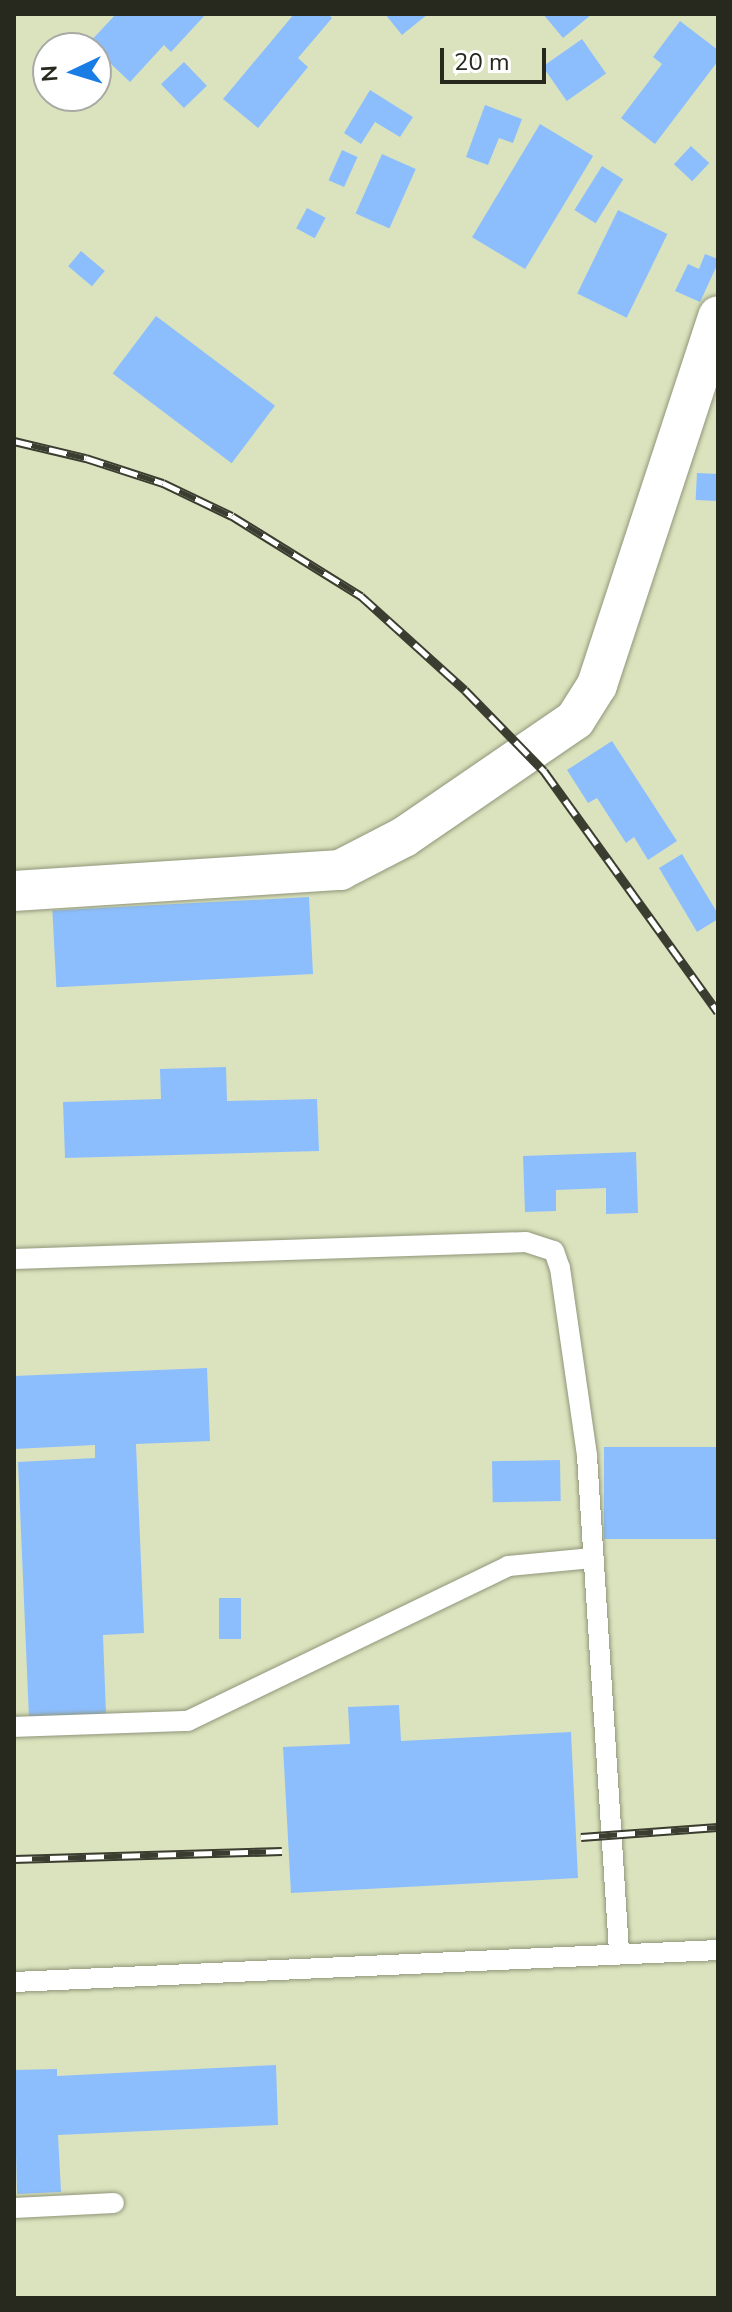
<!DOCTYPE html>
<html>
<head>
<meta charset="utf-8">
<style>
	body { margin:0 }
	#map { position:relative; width:732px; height:2312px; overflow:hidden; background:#e7eecf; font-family:"Nunito Sans",sans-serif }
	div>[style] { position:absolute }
	.built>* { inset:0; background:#dbe3be }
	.building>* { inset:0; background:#8cbefe; transform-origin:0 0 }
	.roads { filter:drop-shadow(0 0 2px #90967a) drop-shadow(0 0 2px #90967a) }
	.service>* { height:20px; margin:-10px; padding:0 10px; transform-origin:10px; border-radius:10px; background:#fff }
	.minor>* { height:40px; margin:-20px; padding:0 20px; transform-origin:20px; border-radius:20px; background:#fff }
	.rail>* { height:9px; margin-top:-4.5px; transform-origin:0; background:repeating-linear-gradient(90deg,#fff 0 18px,#3b3d30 0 36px); box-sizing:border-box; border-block:2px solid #3b3d30 }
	span { translate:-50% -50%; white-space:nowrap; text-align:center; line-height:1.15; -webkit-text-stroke:7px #fff; paint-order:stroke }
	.frame { position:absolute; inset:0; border:16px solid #27291e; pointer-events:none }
	.north { position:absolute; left:32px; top:32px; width:80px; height:80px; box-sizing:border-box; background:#fff; border:2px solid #a9a9a5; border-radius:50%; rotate:266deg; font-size:22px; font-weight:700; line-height:32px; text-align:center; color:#27291e }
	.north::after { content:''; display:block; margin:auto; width:28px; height:36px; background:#1a7de6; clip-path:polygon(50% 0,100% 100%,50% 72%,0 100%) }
	.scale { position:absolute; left:440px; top:48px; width:106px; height:36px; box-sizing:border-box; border:4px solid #27291e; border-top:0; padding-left:10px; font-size:24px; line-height:28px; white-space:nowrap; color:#27291e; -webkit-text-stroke:6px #fff; paint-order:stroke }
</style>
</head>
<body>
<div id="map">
	<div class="built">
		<i style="clip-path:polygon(evenodd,14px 14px,718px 14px,718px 2298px,14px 2298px,14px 14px,48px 48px,96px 48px,96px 96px,48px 96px,48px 48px)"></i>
	</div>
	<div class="building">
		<i style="clip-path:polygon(116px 14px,206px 14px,171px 52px,164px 45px,130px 82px,89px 43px)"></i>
		<i style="clip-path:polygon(294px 14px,328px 14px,332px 18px,298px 58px,308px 67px,258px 128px,223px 99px)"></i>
		<i style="clip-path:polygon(385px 14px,428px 14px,402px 35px)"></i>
		<i style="clip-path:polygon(543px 14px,592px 14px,563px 38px)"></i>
		<i style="clip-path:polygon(680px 21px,718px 50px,718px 61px,655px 144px,621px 118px,662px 64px,653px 57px)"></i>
		<i style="left:582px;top:39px;width:42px;height:48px;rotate:55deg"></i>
		<i style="left:184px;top:62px;width:33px;height:32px;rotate:46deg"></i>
		<i style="clip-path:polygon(370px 90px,413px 117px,400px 137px,375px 122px,361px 144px,344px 133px)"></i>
		<i style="clip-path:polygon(485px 105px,522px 119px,513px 143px,499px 138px,488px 165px,466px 157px)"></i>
		<i style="left:540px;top:124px;width:62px;height:132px;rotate:31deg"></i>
		<i style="left:691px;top:146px;width:25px;height:25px;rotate:43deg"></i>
		<i style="left:342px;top:150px;width:17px;height:33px;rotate:24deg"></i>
		<i style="left:382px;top:154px;width:37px;height:65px;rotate:24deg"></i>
		<i style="left:602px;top:166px;width:25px;height:52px;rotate:32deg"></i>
		<i style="left:307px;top:208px;width:21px;height:23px;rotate:28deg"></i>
		<i style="left:618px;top:210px;width:55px;height:93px;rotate:26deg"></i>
		<i style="left:81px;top:251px;width:31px;height:20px;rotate:40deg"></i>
		<i style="clip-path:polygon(705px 254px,718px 259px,718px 263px,700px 302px,675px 291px,688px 264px,699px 269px)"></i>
		<i style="left:156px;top:316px;width:149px;height:72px;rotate:37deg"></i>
		<i style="left:697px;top:473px;width:21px;height:27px;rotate:3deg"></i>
		<i style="clip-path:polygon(612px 741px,677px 841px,648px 860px,634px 837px,626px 843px,597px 798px,588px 803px,567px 770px)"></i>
		<i style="clip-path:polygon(682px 854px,718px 914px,718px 919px,697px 932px,659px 868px)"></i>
		<i style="left:309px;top:897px;width:77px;height:257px;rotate:87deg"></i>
		<i style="clip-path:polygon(226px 1067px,227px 1101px,317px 1099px,319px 1151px,65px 1158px,63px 1102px,161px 1099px,160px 1069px)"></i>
		<i style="clip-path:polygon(636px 1152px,638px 1213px,606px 1214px,606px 1188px,556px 1190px,556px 1211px,525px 1212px,523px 1156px)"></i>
		<i style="clip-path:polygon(207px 1368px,210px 1441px,136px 1444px,144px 1633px,103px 1635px,106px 1714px,29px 1718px,18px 1462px,95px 1458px,95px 1445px,14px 1449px,14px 1376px)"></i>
		<i style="left:718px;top:1447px;width:92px;height:114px;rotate:90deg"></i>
		<i style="left:560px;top:1460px;width:41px;height:68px;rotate:89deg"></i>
		<i style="left:219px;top:1598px;width:22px;height:41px"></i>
		<i style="clip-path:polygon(399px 1705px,401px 1741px,571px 1732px,578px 1878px,291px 1893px,283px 1747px,350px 1744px,348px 1707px)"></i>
		<i style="clip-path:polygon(276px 2065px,278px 2125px,58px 2135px,61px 2192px,17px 2194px,14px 2070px,57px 2069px,57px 2076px)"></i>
	</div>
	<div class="roads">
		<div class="service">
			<i style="left:14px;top:1259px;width:512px;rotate:-1.9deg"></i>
			<i style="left:526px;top:1242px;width:29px;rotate:18deg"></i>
			<i style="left:554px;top:1251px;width:18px;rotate:71deg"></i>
			<i style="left:560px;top:1268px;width:190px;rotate:81.8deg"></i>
			<i style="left:587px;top:1456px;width:499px;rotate:86.3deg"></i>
			<i style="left:14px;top:1727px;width:174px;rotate:-2deg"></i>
			<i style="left:188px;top:1721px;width:356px;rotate:-25.8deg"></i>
			<i style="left:508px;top:1566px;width:85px;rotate:-5.4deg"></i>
			<i style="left:14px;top:1982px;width:705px;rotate:-2.6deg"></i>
			<i style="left:14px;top:2208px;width:100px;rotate:-2.9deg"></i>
		</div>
		<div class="minor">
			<i style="left:14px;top:891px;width:327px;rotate:-3.7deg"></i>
			<i style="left:340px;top:870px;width:72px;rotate:-27.3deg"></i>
			<i style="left:404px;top:837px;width:207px;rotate:-34.4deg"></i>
			<i style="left:575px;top:720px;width:41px;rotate:-57.8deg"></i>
			<i style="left:597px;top:685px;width:388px;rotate:-71.8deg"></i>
		</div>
	</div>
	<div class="rail">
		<i style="left:14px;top:441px;width:74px;rotate:13.3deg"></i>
		<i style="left:86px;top:458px;width:81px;rotate:18deg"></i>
		<i style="left:163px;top:483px;width:76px;rotate:25.6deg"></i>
		<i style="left:232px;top:516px;width:152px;rotate:31.8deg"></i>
		<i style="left:361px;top:596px;width:140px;rotate:42.1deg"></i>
		<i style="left:465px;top:690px;width:113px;rotate:45.7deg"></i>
		<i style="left:544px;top:771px;width:297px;rotate:54.2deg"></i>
		<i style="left:581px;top:1837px;width:137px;rotate:-4.2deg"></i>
		<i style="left:14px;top:1859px;width:268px;rotate:-1.7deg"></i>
	</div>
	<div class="frame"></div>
	<div class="north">N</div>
	<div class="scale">20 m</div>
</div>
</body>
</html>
